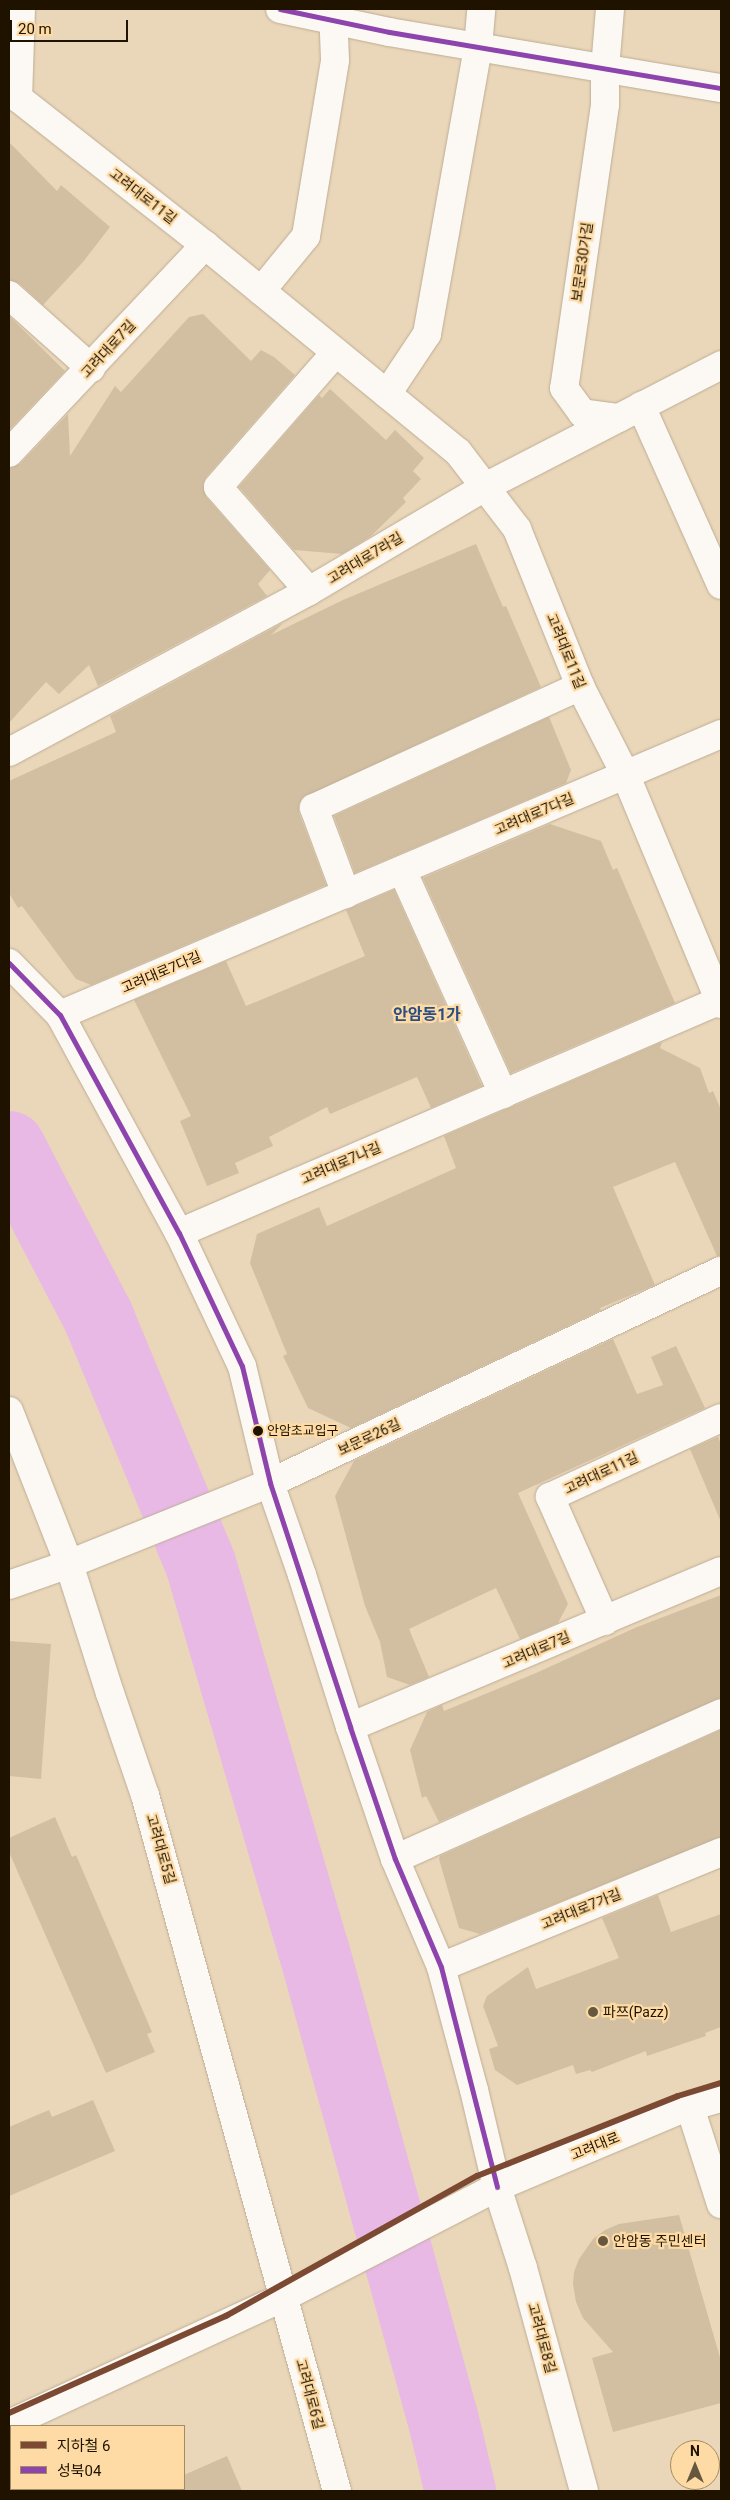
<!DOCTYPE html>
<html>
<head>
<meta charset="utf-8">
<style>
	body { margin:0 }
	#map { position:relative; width:730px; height:2500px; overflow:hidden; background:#ead6b8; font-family:Roboto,"Noto Sans KR",sans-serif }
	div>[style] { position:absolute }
	.river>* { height:71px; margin:-35.5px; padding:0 35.5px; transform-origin:35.5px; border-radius:35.5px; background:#e8b9e5 }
	.building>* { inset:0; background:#d2bfa2 }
	.roads { filter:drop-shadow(0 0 1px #bcad96) drop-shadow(0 0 1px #bcad96) }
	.minor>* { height:28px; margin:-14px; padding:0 14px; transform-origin:14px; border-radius:14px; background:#fcf9f4 }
	.major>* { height:28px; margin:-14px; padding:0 14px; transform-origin:14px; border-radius:14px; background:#fcf9f4 }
	.bus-1>* { height:5px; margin:-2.5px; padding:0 2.5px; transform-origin:2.5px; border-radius:2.5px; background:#8e44ad }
	.metro-1>* { height:6px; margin:-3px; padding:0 3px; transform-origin:3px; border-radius:3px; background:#7c4932 }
	.dots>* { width:14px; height:14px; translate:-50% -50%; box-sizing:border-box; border:2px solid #fedba4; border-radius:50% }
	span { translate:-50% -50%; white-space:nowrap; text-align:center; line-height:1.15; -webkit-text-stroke:4.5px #fedba4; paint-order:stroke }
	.bus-label { font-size:13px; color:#1f1300 }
	.left { translate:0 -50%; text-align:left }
	.street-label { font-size:14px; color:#1f1300 }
	.poi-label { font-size:14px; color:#1f1300 }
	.quarter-label { font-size:16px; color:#2a4e84; font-weight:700 }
	.frame { position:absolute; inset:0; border:10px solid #1f1300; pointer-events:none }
	.legend { position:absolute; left:10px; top:2425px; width:175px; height:65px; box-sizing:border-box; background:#fedba4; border:1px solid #a58b62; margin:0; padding:6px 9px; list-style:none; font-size:15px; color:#1f1300 }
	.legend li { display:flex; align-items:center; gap:10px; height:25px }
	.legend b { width:25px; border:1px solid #a58b62 }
	.north { position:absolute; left:670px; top:2440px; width:50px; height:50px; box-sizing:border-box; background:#fedba4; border:1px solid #a58b62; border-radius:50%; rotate:0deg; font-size:14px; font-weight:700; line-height:20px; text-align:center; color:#1f1300 }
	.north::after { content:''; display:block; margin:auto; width:18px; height:22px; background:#665740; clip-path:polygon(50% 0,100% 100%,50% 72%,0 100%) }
	.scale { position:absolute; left:10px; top:20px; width:118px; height:22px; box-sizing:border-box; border:2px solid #1f1300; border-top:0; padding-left:6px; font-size:15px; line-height:18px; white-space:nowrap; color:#1f1300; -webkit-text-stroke:4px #fedba4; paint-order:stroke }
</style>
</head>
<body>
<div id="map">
	<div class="river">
		<i style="left:9px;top:1146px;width:193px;rotate:62.5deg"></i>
		<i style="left:98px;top:1317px;width:266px;rotate:67.5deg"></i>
		<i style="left:200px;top:1563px;width:405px;rotate:73.7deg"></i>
		<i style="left:314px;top:1952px;width:481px;rotate:74.6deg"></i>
		<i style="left:442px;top:2416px;width:77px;rotate:76.5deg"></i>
	</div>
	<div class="building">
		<i style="clip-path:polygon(9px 142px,57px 191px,61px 185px,110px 227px,83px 262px,43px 305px,19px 283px,9px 280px)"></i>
		<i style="clip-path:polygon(203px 314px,251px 361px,261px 350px,274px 357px,295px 375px,206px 477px,203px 484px,206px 497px,270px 570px,258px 584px,267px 596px,98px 686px,89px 665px,59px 694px,46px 682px,9px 723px,9px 468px,20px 464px,68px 414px,70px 456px,115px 386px,121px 392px,189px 317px)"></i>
		<i style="clip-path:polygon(9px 316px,65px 371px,9px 430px)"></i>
		<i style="clip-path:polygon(330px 389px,386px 440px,395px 430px,424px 458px,413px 471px,421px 479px,403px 498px,406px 502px,371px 536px,342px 554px,294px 550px,239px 487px,319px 395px,322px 398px)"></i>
		<i style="clip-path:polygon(476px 544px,503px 607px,506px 606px,541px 687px,302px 798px,299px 805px,299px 813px,326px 885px,91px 985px,76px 979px,22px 906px,18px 908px,9px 893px,9px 781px,116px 732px,110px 716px,283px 623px,271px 635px,343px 600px)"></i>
		<i style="clip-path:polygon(549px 717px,571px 770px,566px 783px,355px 873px,334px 816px)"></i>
		<i style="clip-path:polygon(550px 824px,601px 841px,613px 870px,617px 868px,675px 1003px,511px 1073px,423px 878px)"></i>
		<i style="clip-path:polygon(394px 890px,482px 1086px,431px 1108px,417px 1077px,330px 1114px,327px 1107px,269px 1137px,273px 1146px,235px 1163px,239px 1173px,207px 1186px,180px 1121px,191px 1116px,134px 1000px,226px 961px,246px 1006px,365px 956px,346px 910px)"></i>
		<i style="clip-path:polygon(662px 1042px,660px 1048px,700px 1068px,709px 1093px,713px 1091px,721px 1110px,721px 1256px,717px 1256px,675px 1162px,613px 1187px,655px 1285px,600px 1308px,601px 1310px,351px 1428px,308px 1408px,283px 1356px,287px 1354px,250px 1263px,257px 1234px,319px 1207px,327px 1226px,456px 1168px,444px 1136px)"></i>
		<i style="clip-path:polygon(613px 1339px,637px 1394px,663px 1385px,651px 1357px,676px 1346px,705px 1408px,518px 1493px,568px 1604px,558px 1623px,520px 1639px,496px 1588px,409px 1629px,429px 1677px,410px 1685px,387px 1677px,380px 1642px,365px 1606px,335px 1496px,354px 1461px)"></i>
		<i style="clip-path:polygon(718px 1437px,721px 1444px,721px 1522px,690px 1449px)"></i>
		<i style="clip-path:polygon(721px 1595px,721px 1698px,439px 1822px,426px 1796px,422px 1798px,410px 1750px,427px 1712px,442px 1705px,444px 1711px,536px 1673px,637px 1627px)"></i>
		<i style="clip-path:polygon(9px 1641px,51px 1644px,41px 1779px,9px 1776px)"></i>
		<i style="clip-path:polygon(721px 1730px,721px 1837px,480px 1934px,459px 1928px,439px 1859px,440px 1856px)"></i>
		<i style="clip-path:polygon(55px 1817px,72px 1857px,76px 1855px,152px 2032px,147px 2034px,155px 2052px,106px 2073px,9px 1852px,9px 1838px)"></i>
		<i style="clip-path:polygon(658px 1895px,671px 1932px,721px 1914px,721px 2027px,705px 2033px,706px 2036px,647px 2056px,646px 2051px,592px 2072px,590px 2070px,576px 2074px,573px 2065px,517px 2085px,495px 2070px,489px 2049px,498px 2046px,483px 2006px,487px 1996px,528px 1967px,536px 1989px,619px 1958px,602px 1918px)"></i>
		<i style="clip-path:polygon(93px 2100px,115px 2151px,9px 2196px,9px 2127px,49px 2110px,52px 2117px)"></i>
		<i style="clip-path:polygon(679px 2215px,721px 2361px,721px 2403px,613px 2432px,592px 2358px,613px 2352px,583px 2318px,576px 2302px,573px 2284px,574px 2272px,579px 2259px,593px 2239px,605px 2230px,619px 2224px)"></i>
		<i style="clip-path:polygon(227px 2456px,242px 2491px,147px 2491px,153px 2489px,184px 2489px,184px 2475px)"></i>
	</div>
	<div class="roads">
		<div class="minor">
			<i style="left:21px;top:9px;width:89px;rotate:91.9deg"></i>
			<i style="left:18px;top:98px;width:238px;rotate:38.2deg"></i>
			<i style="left:205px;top:245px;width:327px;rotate:39.3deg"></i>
			<i style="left:458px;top:452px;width:97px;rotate:52.5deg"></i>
			<i style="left:517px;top:529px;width:169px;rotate:68.1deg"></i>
			<i style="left:580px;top:686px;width:101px;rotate:62.9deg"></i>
			<i style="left:626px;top:776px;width:247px;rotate:67.4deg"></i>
			<i style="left:280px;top:9px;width:111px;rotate:11.9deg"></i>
			<i style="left:389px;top:32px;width:337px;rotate:9.6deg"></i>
			<i style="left:610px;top:9px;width:60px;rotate:94.8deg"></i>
			<i style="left:605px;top:69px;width:36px;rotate:90deg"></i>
			<i style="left:605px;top:105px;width:286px;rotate:98.2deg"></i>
			<i style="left:564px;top:388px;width:31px;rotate:54deg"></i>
			<i style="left:582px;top:413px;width:37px;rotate:8deg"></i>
			<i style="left:261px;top:291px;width:71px;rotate:-50.7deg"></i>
			<i style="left:306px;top:236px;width:178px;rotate:-80.6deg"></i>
			<i style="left:335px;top:60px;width:51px;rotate:-92.2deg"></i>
			<i style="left:9px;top:295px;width:110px;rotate:41.7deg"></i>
			<i style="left:387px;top:394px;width:72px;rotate:-56.3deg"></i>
			<i style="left:427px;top:334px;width:291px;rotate:-79.9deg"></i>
			<i style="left:478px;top:47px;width:38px;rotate:-85deg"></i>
			<i style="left:641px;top:406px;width:196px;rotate:65.9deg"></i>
			<i style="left:9px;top:453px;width:286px;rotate:-46.7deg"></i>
			<i style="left:309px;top:591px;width:138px;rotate:-131.2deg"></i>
			<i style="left:218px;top:487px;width:179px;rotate:-48.8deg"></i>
			<i style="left:9px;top:752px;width:340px;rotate:-28.2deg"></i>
			<i style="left:309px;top:591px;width:204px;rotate:-30.6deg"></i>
			<i style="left:485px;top:487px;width:266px;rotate:-27.3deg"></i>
			<i style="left:402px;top:870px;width:246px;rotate:65.7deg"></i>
			<i style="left:346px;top:894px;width:92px;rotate:-110.4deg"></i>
			<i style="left:314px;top:808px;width:293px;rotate:-24.6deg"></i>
			<i style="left:9px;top:963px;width:73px;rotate:45.6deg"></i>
			<i style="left:60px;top:1015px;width:248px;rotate:61.4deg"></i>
			<i style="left:179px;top:1233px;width:147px;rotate:64.7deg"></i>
			<i style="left:242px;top:1366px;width:120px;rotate:76.5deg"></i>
			<i style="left:270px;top:1483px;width:97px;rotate:70.8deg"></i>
			<i style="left:302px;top:1575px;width:159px;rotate:72.5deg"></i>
			<i style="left:350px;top:1727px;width:139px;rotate:71.2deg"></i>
			<i style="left:395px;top:1859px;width:117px;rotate:66.9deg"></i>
			<i style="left:441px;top:1967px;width:127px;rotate:75deg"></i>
			<i style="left:474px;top:2090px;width:100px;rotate:76.7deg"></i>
			<i style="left:60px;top:1015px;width:718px;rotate:-23.03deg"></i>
			<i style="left:179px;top:1233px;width:590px;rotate:-23.26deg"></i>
			<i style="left:9px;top:1411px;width:164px;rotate:68.6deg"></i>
			<i style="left:69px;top:1564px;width:135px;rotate:72.4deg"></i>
			<i style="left:110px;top:1693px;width:108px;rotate:71.1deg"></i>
			<i style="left:145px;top:1795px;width:722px;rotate:74.58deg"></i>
			<i style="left:9px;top:1585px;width:64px;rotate:-19.3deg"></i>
			<i style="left:69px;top:1564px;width:217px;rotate:-21.9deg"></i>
			<i style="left:270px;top:1483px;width:498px;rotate:-25.2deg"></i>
			<i style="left:605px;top:1621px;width:136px;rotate:-113.9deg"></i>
			<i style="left:550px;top:1497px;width:188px;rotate:-24.8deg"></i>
			<i style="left:350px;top:1727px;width:402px;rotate:-22.8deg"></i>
			<i style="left:395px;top:1859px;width:357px;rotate:-24.1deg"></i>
			<i style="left:441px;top:1967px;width:303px;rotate:-22.3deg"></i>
			<i style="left:690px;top:2107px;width:102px;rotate:72.3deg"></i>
		</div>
		<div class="major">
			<i style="left:497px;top:2187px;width:85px;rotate:72.2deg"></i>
			<i style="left:523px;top:2268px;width:231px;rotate:74.7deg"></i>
			<i style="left:9px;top:2424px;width:303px;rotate:-24.8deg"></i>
			<i style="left:284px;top:2297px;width:240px;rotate:-27.3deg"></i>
			<i style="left:497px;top:2187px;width:201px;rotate:-22.9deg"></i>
			<i style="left:682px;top:2109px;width:41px;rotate:-15.8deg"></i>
		</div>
	</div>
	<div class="bus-1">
		<i style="left:280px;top:9px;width:111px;rotate:11.9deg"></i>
		<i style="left:389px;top:32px;width:337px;rotate:9.6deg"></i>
		<i style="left:9px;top:963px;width:73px;rotate:45.6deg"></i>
		<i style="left:60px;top:1015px;width:248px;rotate:61.4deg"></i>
		<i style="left:179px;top:1233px;width:147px;rotate:64.7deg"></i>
		<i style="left:242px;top:1366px;width:120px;rotate:76.5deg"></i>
		<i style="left:270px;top:1483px;width:257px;rotate:71.8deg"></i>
		<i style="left:350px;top:1727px;width:139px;rotate:71.2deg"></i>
		<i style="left:395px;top:1859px;width:117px;rotate:66.9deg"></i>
		<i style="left:441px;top:1967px;width:227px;rotate:75.7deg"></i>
	</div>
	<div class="metro-1">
		<i style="left:9px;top:2413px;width:238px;rotate:-24.1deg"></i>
		<i style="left:226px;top:2316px;width:287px;rotate:-29.2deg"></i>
		<i style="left:477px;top:2176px;width:216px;rotate:-21.7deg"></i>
		<i style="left:678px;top:2096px;width:45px;rotate:-16.8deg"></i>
	</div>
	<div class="dots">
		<i style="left:258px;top:1431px;background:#1f1300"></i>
		<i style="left:593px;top:2012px;background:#665740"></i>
		<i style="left:603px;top:2241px;background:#665740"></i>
	</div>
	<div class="bus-label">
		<span class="left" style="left:267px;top:1431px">안암초교입구</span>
	</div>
	<div class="street-label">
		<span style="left:143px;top:196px;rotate:38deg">고려대로11길</span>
		<span style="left:582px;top:262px;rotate:-82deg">보문로30가길</span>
		<span style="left:108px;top:349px;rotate:-47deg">고려대로7길</span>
		<span style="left:365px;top:558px;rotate:-31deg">고려대로7라길</span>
		<span style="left:566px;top:651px;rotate:68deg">고려대로11길</span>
		<span style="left:534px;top:814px;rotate:-23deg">고려대로7다길</span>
		<span style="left:161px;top:972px;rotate:-23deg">고려대로7다길</span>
		<span style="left:341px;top:1163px;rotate:-23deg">고려대로7나길</span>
		<span style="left:369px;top:1437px;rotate:-25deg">보문로26길</span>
		<span style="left:601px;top:1473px;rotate:-25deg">고려대로11길</span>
		<span style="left:536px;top:1650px;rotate:-23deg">고려대로7길</span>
		<span style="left:161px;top:1849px;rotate:74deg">고려대로5길</span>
		<span style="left:581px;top:1909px;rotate:-22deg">고려대로7가길</span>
		<span style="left:595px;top:2146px;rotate:-22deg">고려대로</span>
		<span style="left:542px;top:2338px;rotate:75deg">고려대로8길</span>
		<span style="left:310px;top:2394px;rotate:75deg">고려대로6길</span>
	</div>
	<div class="poi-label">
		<span class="left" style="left:603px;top:2012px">파쯔(Pazz)</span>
		<span class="left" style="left:613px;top:2241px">안암동 주민센터</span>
	</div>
	<div class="quarter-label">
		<span style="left:427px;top:1015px">안암동1가</span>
	</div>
	<div class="frame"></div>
	<ul class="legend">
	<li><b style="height:6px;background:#7c4932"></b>지하철 6</li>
	<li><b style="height:6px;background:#8e44ad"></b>성북04</li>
	</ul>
	<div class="north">N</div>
	<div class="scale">20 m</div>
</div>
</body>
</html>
